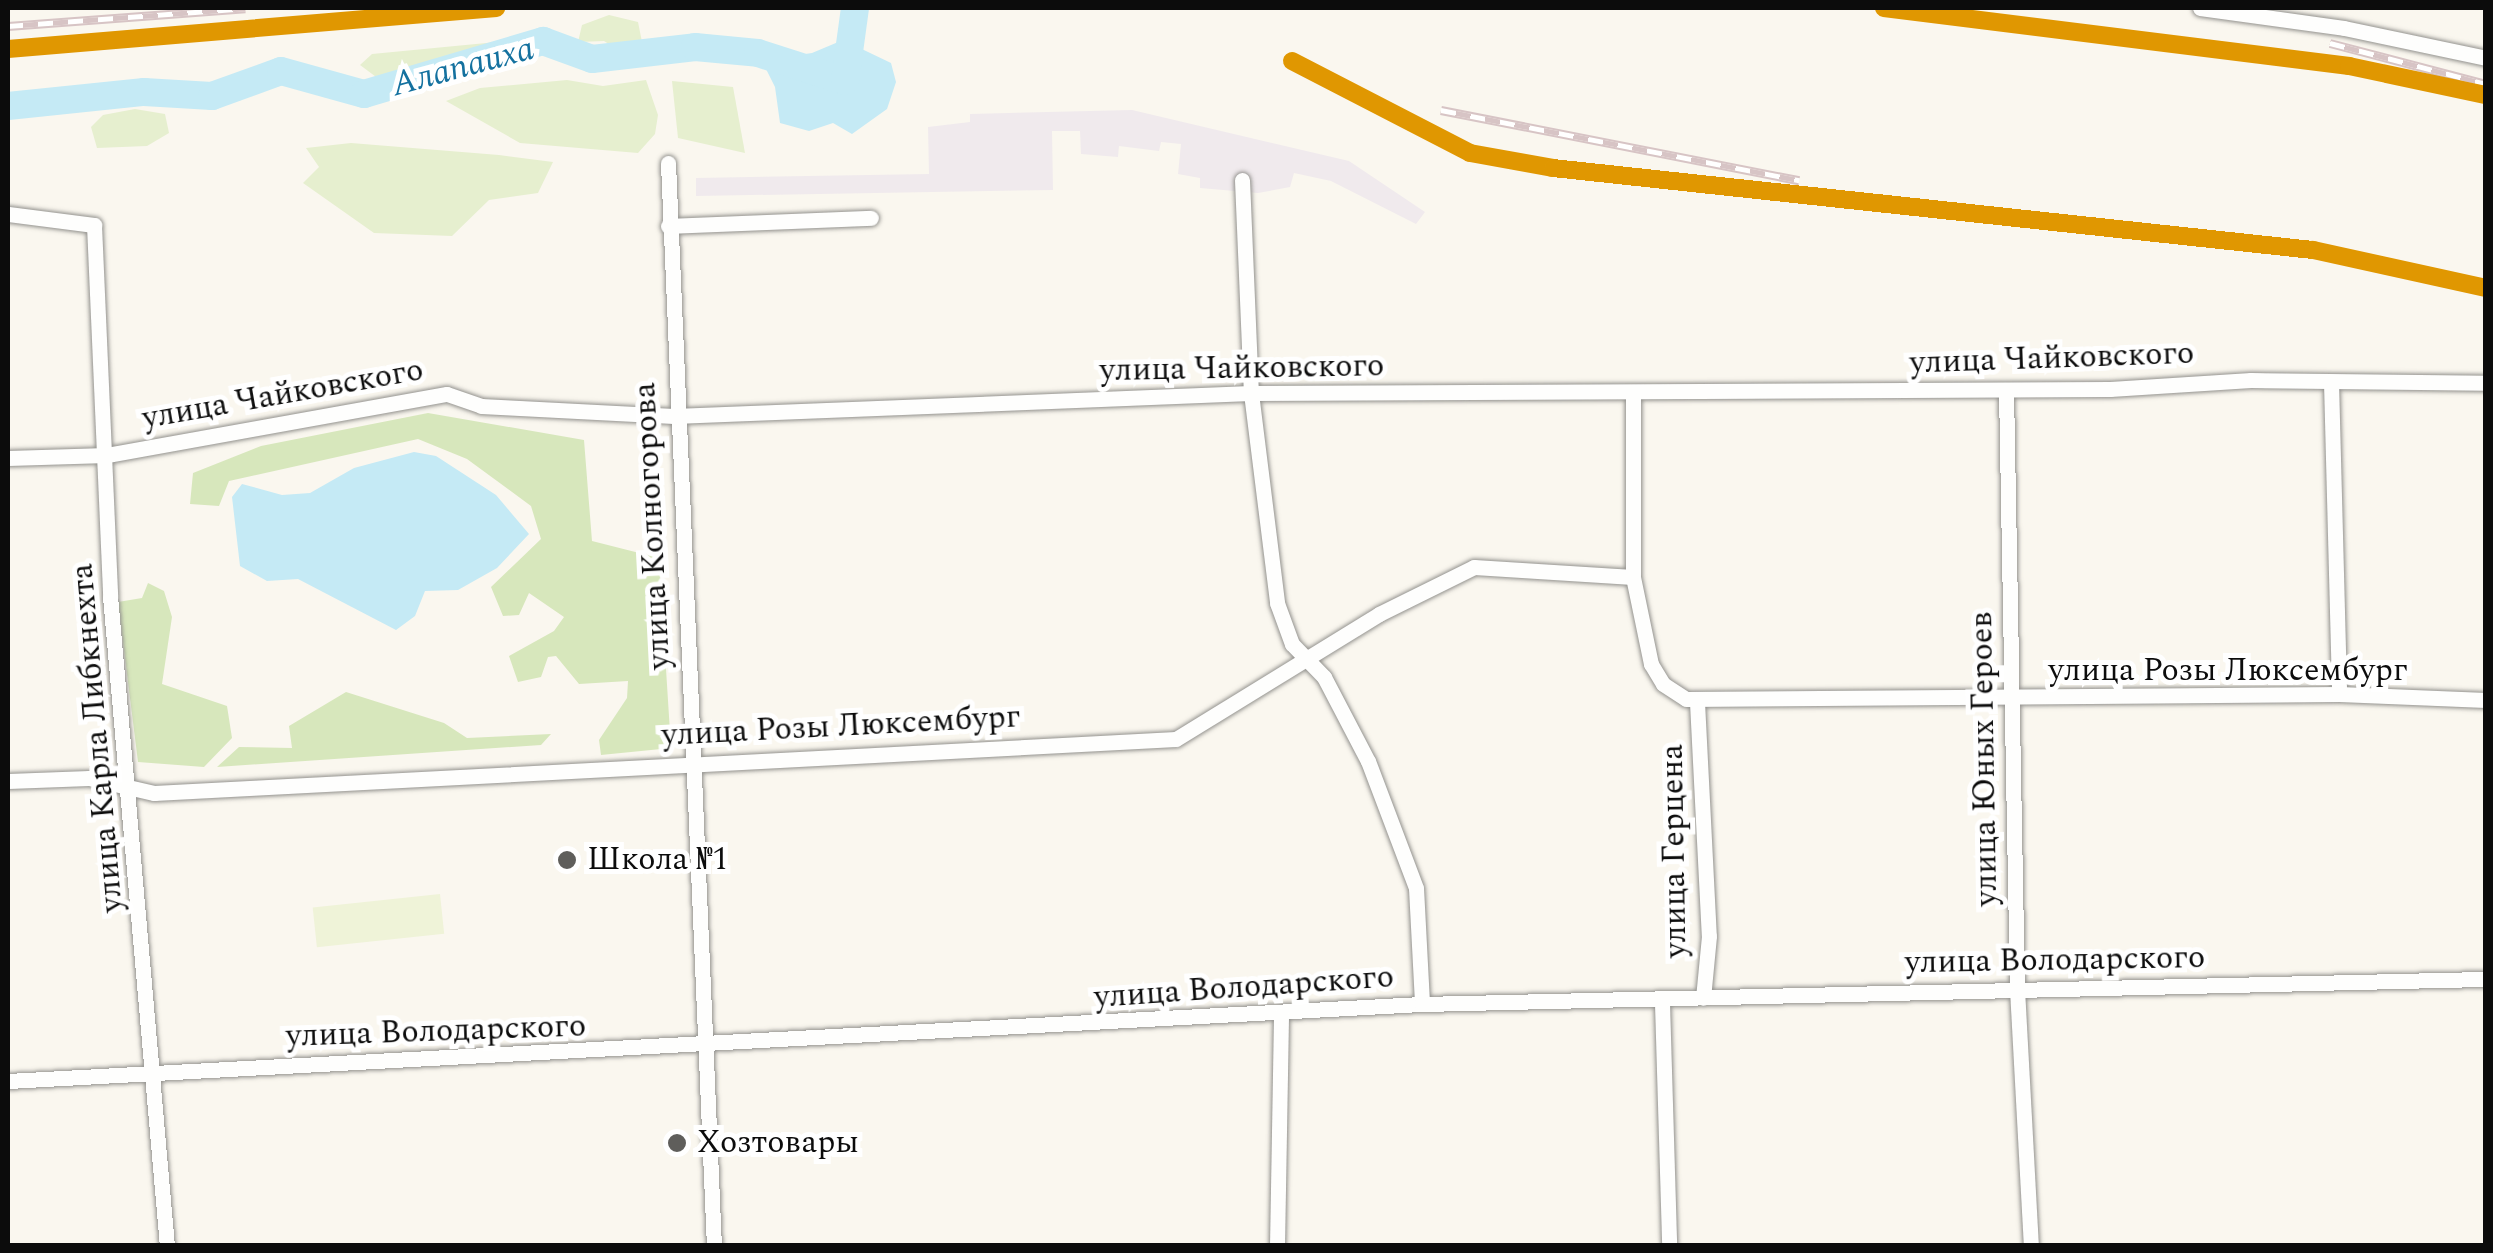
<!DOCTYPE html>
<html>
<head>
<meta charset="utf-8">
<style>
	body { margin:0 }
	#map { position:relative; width:2493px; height:1253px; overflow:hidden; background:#faf7ef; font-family:Spectral,serif }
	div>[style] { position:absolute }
	.industrial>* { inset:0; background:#f0eaed }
	.green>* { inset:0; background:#e6efcf }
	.forest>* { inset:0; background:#d7e7bc }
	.pitch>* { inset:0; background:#eff3d8; transform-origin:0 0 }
	.water>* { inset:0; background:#c5eaf5 }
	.river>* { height:28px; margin:-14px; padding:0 14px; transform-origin:14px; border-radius:14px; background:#c5eaf5 }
	.roads { filter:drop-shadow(0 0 2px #93928e) drop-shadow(0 0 2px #93928e) }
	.street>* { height:15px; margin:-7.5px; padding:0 7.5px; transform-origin:7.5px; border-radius:7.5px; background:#fefefd }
	.rail>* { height:9px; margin-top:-4.5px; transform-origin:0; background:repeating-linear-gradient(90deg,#fff 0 15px,#d7c4c5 0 30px); box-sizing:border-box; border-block:2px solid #d7c4c5 }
	.rail-1>* { height:18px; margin:-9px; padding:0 9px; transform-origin:9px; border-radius:9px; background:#e09701 }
	.dots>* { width:28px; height:28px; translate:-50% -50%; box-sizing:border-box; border:5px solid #fff; border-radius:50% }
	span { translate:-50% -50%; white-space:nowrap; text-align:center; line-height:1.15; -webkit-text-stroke:10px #fff; paint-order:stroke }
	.street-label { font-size:32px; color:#0c0c0c }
	.poi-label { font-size:32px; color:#0c0c0c }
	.left { translate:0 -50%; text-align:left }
	.water-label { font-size:35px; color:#14719f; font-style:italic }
	.frame { position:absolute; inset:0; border:10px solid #0c0c0c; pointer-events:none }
</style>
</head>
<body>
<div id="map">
	<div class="industrial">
		<i style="clip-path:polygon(1132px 110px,1349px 161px,1425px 212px,1416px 224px,1331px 181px,1294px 173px,1290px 187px,1258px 193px,1200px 188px,1200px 178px,1178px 174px,1181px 144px,1161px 142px,1159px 151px,1119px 146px,1118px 157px,1081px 154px,1080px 131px,1052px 131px,1053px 190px,696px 196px,696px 178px,929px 174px,928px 127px,970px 122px,970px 114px)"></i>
	</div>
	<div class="green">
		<i style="clip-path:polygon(609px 15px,638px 22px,644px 52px,625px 54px,604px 41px,578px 42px,582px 25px)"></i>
		<i style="clip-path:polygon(507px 41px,506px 63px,395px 91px,360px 65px,372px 54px)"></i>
		<i style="clip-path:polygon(567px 80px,603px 86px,646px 80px,658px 115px,655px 134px,638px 153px,520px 143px,446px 101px,480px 88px)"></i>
		<i style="clip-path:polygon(672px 81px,733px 87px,745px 153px,678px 138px)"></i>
		<i style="clip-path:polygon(135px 109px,165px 114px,169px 133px,147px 146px,97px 148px,91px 127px,103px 115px)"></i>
		<i style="clip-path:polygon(351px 143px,499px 155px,553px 162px,538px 193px,489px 200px,452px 236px,374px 233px,303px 183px,319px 167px,306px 148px)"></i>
	</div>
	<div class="forest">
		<i style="clip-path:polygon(428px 413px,584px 440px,592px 541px,659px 558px,671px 748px,601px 755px,599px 740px,627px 698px,628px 681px,579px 684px,556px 656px,548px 657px,541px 677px,518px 682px,509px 656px,554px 631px,564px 617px,529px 593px,519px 615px,503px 616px,491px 587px,541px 539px,531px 506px,467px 459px,418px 439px,229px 481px,219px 506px,190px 504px,193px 473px,261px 446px)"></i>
		<i style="clip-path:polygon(148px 583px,164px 591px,172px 617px,162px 684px,227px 706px,232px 738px,204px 767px,138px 762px,118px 602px,142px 598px)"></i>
		<i style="clip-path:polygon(346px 692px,444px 723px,467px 738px,551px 734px,541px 745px,217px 767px,239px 747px,292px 748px,289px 726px)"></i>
	</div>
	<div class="pitch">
		<i style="left:440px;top:894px;width:40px;height:128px;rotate:84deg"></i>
	</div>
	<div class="water">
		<i style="clip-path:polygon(843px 40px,891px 63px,896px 82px,887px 109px,852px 134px,833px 123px,809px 131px,780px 123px,775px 87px,758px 53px,772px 59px,812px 53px)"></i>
		<i style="clip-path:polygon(414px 452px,436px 456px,496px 495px,529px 534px,497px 568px,458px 590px,425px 591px,415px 616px,396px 630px,298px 579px,267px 581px,240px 566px,232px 497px,242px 484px,282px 495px,310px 493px,354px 468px)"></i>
	</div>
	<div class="river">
		<i style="left:8px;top:106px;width:137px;rotate:-5.9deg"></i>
		<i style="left:144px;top:92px;width:68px;rotate:3.4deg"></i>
		<i style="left:212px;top:96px;width:73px;rotate:-19.9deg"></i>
		<i style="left:281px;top:71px;width:86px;rotate:15.5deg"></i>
		<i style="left:364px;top:94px;width:187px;rotate:-16.5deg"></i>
		<i style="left:543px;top:41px;width:52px;rotate:20.2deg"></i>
		<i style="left:592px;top:59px;width:104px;rotate:-6.6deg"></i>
		<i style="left:695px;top:47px;width:63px;rotate:5.4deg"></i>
		<i style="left:758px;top:53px;width:91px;rotate:17.8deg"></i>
		<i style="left:845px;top:81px;width:74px;rotate:-82.2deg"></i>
	</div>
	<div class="roads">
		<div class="street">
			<i style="left:2200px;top:8px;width:145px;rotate:7.9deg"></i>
			<i style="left:2344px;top:28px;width:145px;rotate:11.9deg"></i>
			<i style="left:668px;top:163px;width:1084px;rotate:87.57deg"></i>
			<i style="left:1242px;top:180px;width:213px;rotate:87.6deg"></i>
			<i style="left:1251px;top:393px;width:212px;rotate:82.9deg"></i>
			<i style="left:1277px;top:603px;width:44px;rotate:69.9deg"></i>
			<i style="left:1292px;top:644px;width:46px;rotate:45.9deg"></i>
			<i style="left:1324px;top:677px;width:95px;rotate:62.4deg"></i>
			<i style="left:1368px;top:761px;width:136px;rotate:69.3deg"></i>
			<i style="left:1416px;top:888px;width:116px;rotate:87deg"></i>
			<i style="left:8px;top:214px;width:87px;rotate:7.3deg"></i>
			<i style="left:94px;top:225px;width:371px;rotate:87.5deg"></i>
			<i style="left:110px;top:596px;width:652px;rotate:84.99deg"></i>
			<i style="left:668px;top:226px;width:203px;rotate:-2.3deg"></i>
			<i style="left:2331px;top:382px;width:312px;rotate:88.5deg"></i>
			<i style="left:2006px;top:390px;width:599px;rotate:88.95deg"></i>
			<i style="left:2017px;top:989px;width:257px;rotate:86.9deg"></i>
			<i style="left:1633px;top:393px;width:184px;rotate:90deg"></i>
			<i style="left:1633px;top:577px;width:89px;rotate:78.3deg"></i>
			<i style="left:1651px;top:664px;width:23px;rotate:59deg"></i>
			<i style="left:1663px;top:684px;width:27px;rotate:33deg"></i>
			<i style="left:1686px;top:699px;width:653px;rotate:-0.44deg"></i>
			<i style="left:2339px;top:694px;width:147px;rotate:2.3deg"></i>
			<i style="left:8px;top:458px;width:99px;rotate:-1.7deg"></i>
			<i style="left:107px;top:455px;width:345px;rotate:-10.2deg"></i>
			<i style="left:447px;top:394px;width:36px;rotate:19deg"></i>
			<i style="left:481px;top:406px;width:193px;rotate:3deg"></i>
			<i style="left:674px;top:416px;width:577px;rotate:-2.28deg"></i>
			<i style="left:1251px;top:393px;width:859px;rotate:-0.27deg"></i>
			<i style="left:2110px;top:389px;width:141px;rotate:-3.7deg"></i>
			<i style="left:2251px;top:380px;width:235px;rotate:0.7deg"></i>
			<i style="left:1697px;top:702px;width:234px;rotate:87.1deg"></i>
			<i style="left:1709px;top:936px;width:62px;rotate:95.5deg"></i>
			<i style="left:8px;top:781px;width:81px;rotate:-2.1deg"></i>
			<i style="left:89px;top:778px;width:67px;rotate:13deg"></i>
			<i style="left:154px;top:793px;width:1023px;rotate:-3.02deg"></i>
			<i style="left:1176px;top:739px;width:238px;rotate:-31.6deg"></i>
			<i style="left:1379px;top:614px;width:106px;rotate:-26.3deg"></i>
			<i style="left:1474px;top:567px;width:159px;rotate:3.6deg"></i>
			<i style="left:1662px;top:1003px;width:243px;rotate:88.3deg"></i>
			<i style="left:8px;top:1081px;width:1416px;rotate:-3.12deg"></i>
			<i style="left:1422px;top:1004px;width:1064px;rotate:-1.35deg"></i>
			<i style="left:1277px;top:1246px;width:231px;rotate:-89deg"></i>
		</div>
	</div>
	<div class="rail">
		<i style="left:8px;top:26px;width:238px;rotate:-4.3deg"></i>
		<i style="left:2330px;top:43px;width:161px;rotate:14.7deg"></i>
		<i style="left:1292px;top:61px;width:200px;rotate:27.3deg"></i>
		<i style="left:1470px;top:153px;width:84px;rotate:10.2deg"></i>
		<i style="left:1553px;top:168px;width:764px;rotate:6.16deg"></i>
		<i style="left:2313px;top:250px;width:177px;rotate:12.4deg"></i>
		<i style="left:1441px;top:110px;width:365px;rotate:11.1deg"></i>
	</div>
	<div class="rail-1">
		<i style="left:1884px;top:8px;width:469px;rotate:7.1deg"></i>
		<i style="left:2349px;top:66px;width:140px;rotate:12deg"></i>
		<i style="left:8px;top:49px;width:490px;rotate:-4.8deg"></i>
		<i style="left:1292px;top:61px;width:200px;rotate:27.3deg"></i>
		<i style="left:1470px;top:153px;width:84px;rotate:10.2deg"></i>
		<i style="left:1553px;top:168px;width:764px;rotate:6.16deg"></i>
		<i style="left:2313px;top:250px;width:177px;rotate:12.4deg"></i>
	</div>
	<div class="dots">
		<i style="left:567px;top:860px;background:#5f5e5b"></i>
		<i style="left:677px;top:1143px;background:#5f5e5b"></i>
	</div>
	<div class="street-label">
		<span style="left:2052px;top:359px;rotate:-2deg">улица Чайковского</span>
		<span style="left:1242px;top:369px;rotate:-1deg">улица Чайковского</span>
		<span style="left:283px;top:395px;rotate:-10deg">улица Чайковского</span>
		<span style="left:653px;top:526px;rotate:-93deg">улица Колногорова</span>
		<span style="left:2228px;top:671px">улица Розы Люксембург</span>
		<span style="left:841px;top:727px;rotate:-3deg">улица Розы Люксембург</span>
		<span style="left:98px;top:738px;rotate:-95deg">улица Карла Либкнехта</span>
		<span style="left:1985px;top:759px;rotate:-91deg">улица Юных Героев</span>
		<span style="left:1675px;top:851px;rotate:-91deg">улица Герцена</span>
		<span style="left:2055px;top:961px;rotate:-1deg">улица Володарского</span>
		<span style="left:1244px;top:988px;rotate:-4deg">улица Володарского</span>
		<span style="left:436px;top:1032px;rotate:-2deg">улица Володарского</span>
	</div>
	<div class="poi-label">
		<span class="left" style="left:587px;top:860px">Школа №1</span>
		<span class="left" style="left:697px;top:1143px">Хозтовары</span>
	</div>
	<div class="water-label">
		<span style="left:463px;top:67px;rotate:-15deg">Алапаиха</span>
	</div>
	<div class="frame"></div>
</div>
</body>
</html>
